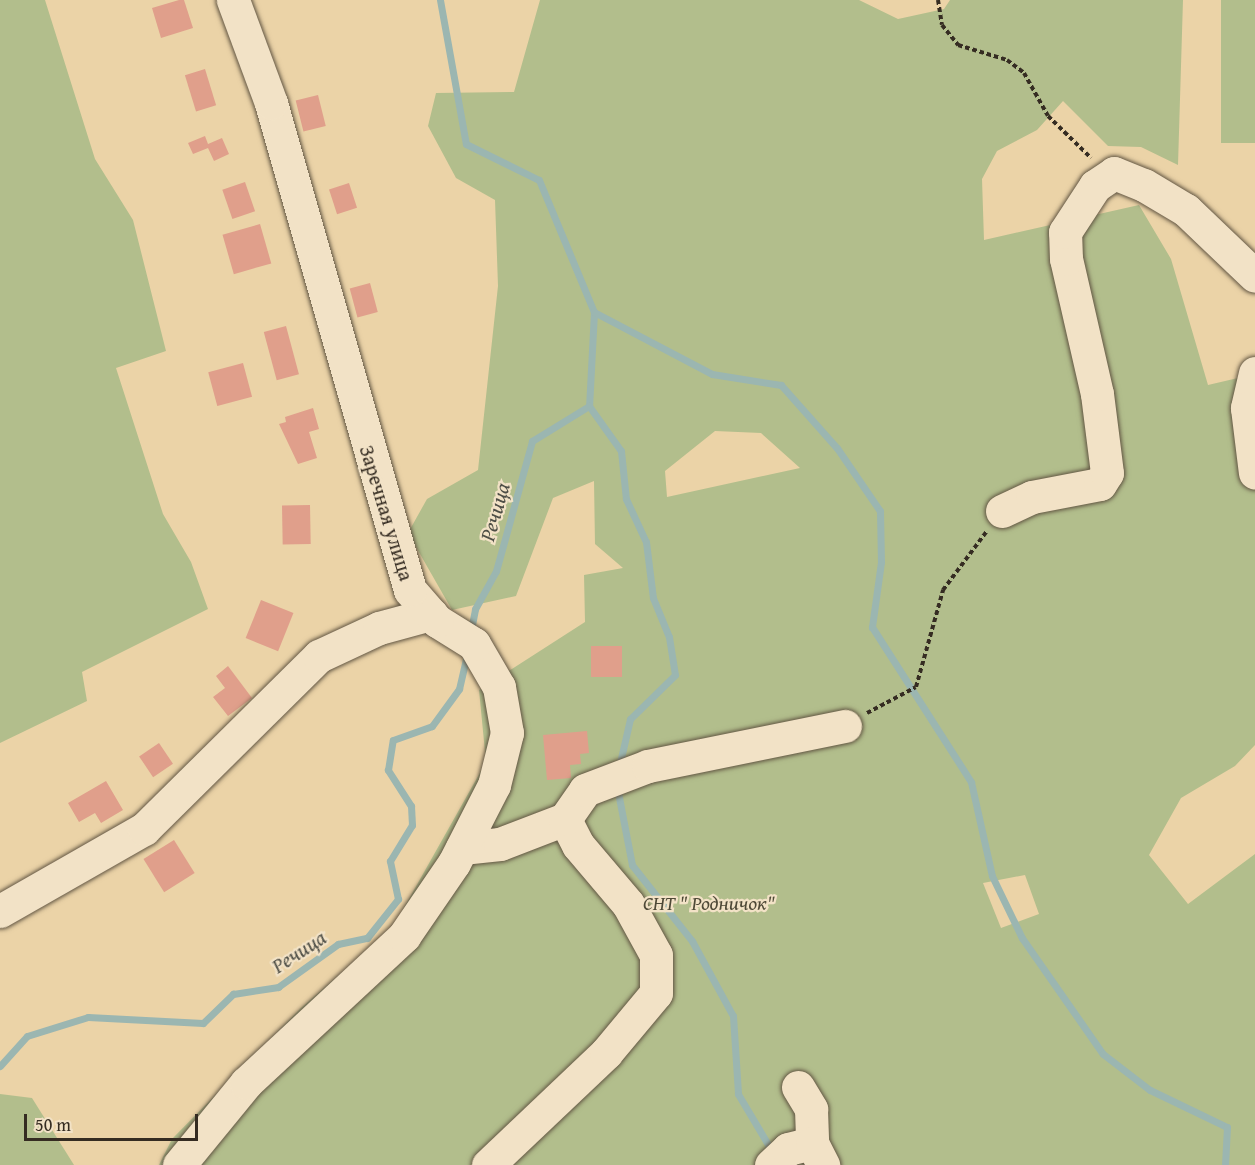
<!DOCTYPE html>
<html>
<head>
<meta charset="utf-8">
<style>
	body { margin:0 }
	#map { position:relative; width:1255px; height:1165px; overflow:hidden; background:#ebd3a7; font-family:"Gentium Book Plus",serif }
	div>[style] { position:absolute }
	.green>* { inset:0; background:#b2be8c; transform-origin:0 0 }
	.stream>* { height:7px; margin:-3.5px; padding:0 3.5px; transform-origin:3.5px; border-radius:3.5px; background:#9bb6b1 }
	.building>* { inset:0; background:#e09f8b; transform-origin:0 0 }
	.path>* { height:4px; margin-top:-2px; transform-origin:0; background:repeating-linear-gradient(90deg,#352c22 0 4.5px,transparent 0 7.5px) }
	.roads { filter:drop-shadow(0 0 2px #625643) drop-shadow(0 0 2px #625643) }
	.minor>* { height:33px; margin:-16.5px; padding:0 16.5px; transform-origin:16.5px; border-radius:16.5px; background:#f2e2c6 }
	span { translate:-50% -50%; white-space:nowrap; text-align:center; line-height:1.15; -webkit-text-stroke:4.5px #f2e2c6; paint-order:stroke }
	.street-label { font-size:20px; color:#352c22 }
	.park-label { font-size:20px; color:#4e4937; font-style:italic }
	.water-label { font-size:21px; color:#4e4e46; font-style:italic }
	.scale { position:absolute; left:24px; top:1114px; width:174px; height:27px; box-sizing:border-box; border:3px solid #352c22; border-top:0; padding-left:8px; font-size:18px; line-height:21px; white-space:nowrap; color:#352c22; -webkit-text-stroke:4px #f2e2c6; paint-order:stroke }
</style>
</head>
<body>
<div id="map">
	<div class="green">
		<i style="clip-path:polygon(0 0,45px 0,95px 159px,133px 220px,166px 351px,116px 368px,163px 514px,191px 562px,208px 609px,82px 672px,87px 701px,0 743px)"></i>
		<i style="clip-path:polygon(evenodd,540px 0,859px 0,898px 19px,944px 9px,950px 0,1183px 0,1178px 165px,1141px 147px,1108px 146px,1063px 101px,1037px 130px,997px 151px,982px 179px,984px 240px,1139px 205px,1171px 259px,1208px 385px,1255px 374px,1255px 745px,1235px 766px,1181px 798px,1149px 855px,1188px 904px,1255px 854px,1255px 1165px,159px 1165px,172px 1139px,301px 1008px,392px 929px,486px 762px,479px 690px,585px 622px,584px 575px,623px 568px,595px 544px,594px 481px,553px 498px,516px 596px,452px 610px,408px 533px,427px 499px,478px 470px,498px 286px,495px 200px,456px 178px,428px 126px,436px 93px,514px 92px,540px 0,715px 431px,761px 433px,800px 468px,667px 497px,665px 471px,715px 431px,540px 0,1025px 875px,1039px 914px,1001px 928px,983px 883px,1025px 875px)"></i>
		<i style="left:1221px;top:0;width:34px;height:143px"></i>
		<i style="clip-path:polygon(0 1094px,32px 1098px,74px 1165px,0 1165px)"></i>
	</div>
	<div class="stream">
		<i style="left:440px;top:0;width:146px;rotate:79.8deg"></i>
		<i style="left:466px;top:144px;width:81px;rotate:26.3deg"></i>
		<i style="left:539px;top:180px;width:143px;rotate:67.4deg"></i>
		<i style="left:594px;top:312px;width:94px;rotate:93deg"></i>
		<i style="left:589px;top:406px;width:55px;rotate:54.6deg"></i>
		<i style="left:621px;top:451px;width:48px;rotate:84.1deg"></i>
		<i style="left:626px;top:499px;width:47px;rotate:65.1deg"></i>
		<i style="left:646px;top:542px;width:56px;rotate:82.9deg"></i>
		<i style="left:653px;top:598px;width:42px;rotate:67.7deg"></i>
		<i style="left:669px;top:637px;width:38px;rotate:81deg"></i>
		<i style="left:675px;top:675px;width:63px;rotate:135.6deg"></i>
		<i style="left:630px;top:719px;width:49px;rotate:102.9deg"></i>
		<i style="left:594px;top:312px;width:133px;rotate:27.7deg"></i>
		<i style="left:712px;top:374px;width:70px;rotate:9.1deg"></i>
		<i style="left:781px;top:385px;width:84px;rotate:48.4deg"></i>
		<i style="left:837px;top:448px;width:76px;rotate:55.7deg"></i>
		<i style="left:880px;top:511px;width:51px;rotate:88.9deg"></i>
		<i style="left:881px;top:562px;width:66px;rotate:97.9deg"></i>
		<i style="left:872px;top:627px;width:184px;rotate:57.4deg"></i>
		<i style="left:971px;top:782px;width:96px;rotate:77.4deg"></i>
		<i style="left:992px;top:876px;width:69px;rotate:64.2deg"></i>
		<i style="left:1022px;top:938px;width:141px;rotate:55.1deg"></i>
		<i style="left:1103px;top:1054px;width:59px;rotate:37.5deg"></i>
		<i style="left:1150px;top:1090px;width:85px;rotate:25.7deg"></i>
		<i style="left:1227px;top:1127px;width:38px;rotate:93deg"></i>
		<i style="left:471px;top:630px;width:21px;rotate:-79deg"></i>
		<i style="left:475px;top:609px;width:43px;rotate:-61.1deg"></i>
		<i style="left:496px;top:571px;width:135px;rotate:-74.5deg"></i>
		<i style="left:532px;top:441px;width:67px;rotate:-31.6deg"></i>
		<i style="left:617px;top:787px;width:79px;rotate:79.1deg"></i>
		<i style="left:632px;top:865px;width:97px;rotate:51.7deg"></i>
		<i style="left:692px;top:941px;width:85px;rotate:61.3deg"></i>
		<i style="left:733px;top:1016px;width:78px;rotate:86.3deg"></i>
		<i style="left:738px;top:1094px;width:69px;rotate:59.3deg"></i>
		<i style="left:0;top:1066px;width:40px;rotate:-48deg"></i>
		<i style="left:27px;top:1036px;width:64px;rotate:-17.3deg"></i>
		<i style="left:88px;top:1017px;width:115px;rotate:3deg"></i>
		<i style="left:203px;top:1023px;width:42px;rotate:-44deg"></i>
		<i style="left:233px;top:994px;width:46px;rotate:-8.8deg"></i>
		<i style="left:278px;top:987px;width:74px;rotate:-35.6deg"></i>
		<i style="left:338px;top:944px;width:30px;rotate:-12deg"></i>
		<i style="left:367px;top:938px;width:50px;rotate:-51.5deg"></i>
		<i style="left:398px;top:899px;width:39px;rotate:-102deg"></i>
		<i style="left:390px;top:861px;width:42px;rotate:-58.6deg"></i>
		<i style="left:412px;top:825px;width:19px;rotate:-93deg"></i>
		<i style="left:411px;top:806px;width:43px;rotate:-122.6deg"></i>
		<i style="left:388px;top:770px;width:30px;rotate:-81deg"></i>
		<i style="left:393px;top:740px;width:41px;rotate:-19.7deg"></i>
		<i style="left:432px;top:726px;width:46px;rotate:-53.9deg"></i>
		<i style="left:459px;top:689px;width:37px;rotate:-77deg"></i>
	</div>
	<div class="building">
		<i style="clip-path:polygon(179px 0,184px 0,193px 28px,161px 38px,152px 8px)"></i>
		<i style="left:205px;top:69px;width:38px;height:21px;rotate:73deg"></i>
		<i style="left:318px;top:95px;width:32px;height:23px;rotate:76deg"></i>
		<i style="clip-path:polygon(205px 136px,208px 144px,222px 138px,229px 154px,214px 161px,208px 148px,193px 154px,188px 143px)"></i>
		<i style="left:245px;top:182px;width:31px;height:24px;rotate:71deg"></i>
		<i style="left:349px;top:183px;width:26px;height:21px;rotate:72deg"></i>
		<i style="left:260px;top:224px;width:41px;height:39px;rotate:74deg"></i>
		<i style="left:370px;top:283px;width:30px;height:21px;rotate:75deg"></i>
		<i style="left:286px;top:326px;width:50px;height:23px;rotate:75deg"></i>
		<i style="left:243px;top:363px;width:35px;height:36px;rotate:75deg"></i>
		<i style="clip-path:polygon(313px 408px,319px 429px,309px 432px,317px 458px,298px 464px,279px 424px,286px 422px,285px 417px)"></i>
		<i style="left:310px;top:505px;width:39px;height:28px;rotate:89deg"></i>
		<i style="left:261px;top:600px;width:35px;height:41px;rotate:22deg"></i>
		<i style="left:591px;top:646px;width:31px;height:31px"></i>
		<i style="clip-path:polygon(228px 666px,252px 698px,228px 716px,213px 697px,225px 688px,216px 676px)"></i>
		<i style="clip-path:polygon(587px 731px,589px 753px,580px 754px,581px 764px,570px 765px,571px 778px,547px 780px,543px 735px)"></i>
		<i style="left:159px;top:743px;width:25px;height:24px;rotate:56deg"></i>
		<i style="clip-path:polygon(106px 781px,123px 810px,101px 823px,95px 813px,79px 822px,68px 803px)"></i>
		<i style="left:174px;top:840px;width:39px;height:36px;rotate:58deg"></i>
	</div>
	<div class="path">
		<i style="left:938px;top:0;width:25px;rotate:81deg"></i>
		<i style="left:942px;top:25px;width:26px;rotate:51deg"></i>
		<i style="left:958px;top:45px;width:51px;rotate:17deg"></i>
		<i style="left:1007px;top:60px;width:21px;rotate:37deg"></i>
		<i style="left:1024px;top:73px;width:49px;rotate:60.8deg"></i>
		<i style="left:1048px;top:116px;width:60px;rotate:44.3deg"></i>
		<i style="left:867px;top:713px;width:55px;rotate:-28deg"></i>
		<i style="left:916px;top:687px;width:101px;rotate:-74.4deg"></i>
		<i style="left:943px;top:590px;width:74px;rotate:-53.3deg"></i>
	</div>
	<div class="roads">
		<div class="minor">
			<i style="left:1255px;top:373px;width:36px;rotate:103deg"></i>
			<i style="left:1247px;top:408px;width:65px;rotate:83deg"></i>
			<i style="left:1002px;top:511px;width:33px;rotate:-25deg"></i>
			<i style="left:1032px;top:497px;width:69px;rotate:-10.8deg"></i>
			<i style="left:1100px;top:484px;width:13px;rotate:-58deg"></i>
			<i style="left:1107px;top:473px;width:80px;rotate:-97.2deg"></i>
			<i style="left:1097px;top:394px;width:139px;rotate:-102.9deg"></i>
			<i style="left:1066px;top:259px;width:27px;rotate:-92deg"></i>
			<i style="left:1065px;top:232px;width:55px;rotate:-56.9deg"></i>
			<i style="left:1095px;top:186px;width:23px;rotate:-34deg"></i>
			<i style="left:1114px;top:173px;width:32px;rotate:22deg"></i>
			<i style="left:1144px;top:185px;width:49px;rotate:30.8deg"></i>
			<i style="left:1186px;top:210px;width:95px;rotate:43.7deg"></i>
			<i style="left:462px;top:848px;width:38px;rotate:-6deg"></i>
			<i style="left:500px;top:844px;width:70px;rotate:-21deg"></i>
			<i style="left:0;top:911px;width:166px;rotate:-29.7deg"></i>
			<i style="left:144px;top:829px;width:246px;rotate:-44.7deg"></i>
			<i style="left:319px;top:656px;width:66px;rotate:-25deg"></i>
			<i style="left:379px;top:628px;width:54px;rotate:-15.1deg"></i>
			<i style="left:798px;top:1087px;width:26px;rotate:59deg"></i>
			<i style="left:811px;top:1109px;width:34px;rotate:88deg"></i>
			<i style="left:179px;top:1165px;width:106px;rotate:-50.7deg"></i>
			<i style="left:246px;top:1083px;width:216px;rotate:-42.9deg"></i>
			<i style="left:404px;top:936px;width:88px;rotate:-55.6deg"></i>
			<i style="left:454px;top:863px;width:88px;rotate:-62.9deg"></i>
			<i style="left:494px;top:785px;width:54px;rotate:-76deg"></i>
			<i style="left:507px;top:733px;width:47px;rotate:-99.9deg"></i>
			<i style="left:499px;top:687px;width:50px;rotate:-120.2deg"></i>
			<i style="left:474px;top:644px;width:44px;rotate:-148.1deg"></i>
			<i style="left:437px;top:621px;width:41px;rotate:-131.1deg"></i>
			<i style="left:410px;top:590px;width:506px;rotate:-105.93deg"></i>
			<i style="left:271px;top:103px;width:110px;rotate:-110.3deg"></i>
			<i style="left:488px;top:1165px;width:163px;rotate:-43.5deg"></i>
			<i style="left:606px;top:1053px;width:78px;rotate:-50.2deg"></i>
			<i style="left:656px;top:993px;width:38px;rotate:-90deg"></i>
			<i style="left:656px;top:955px;width:58px;rotate:-118.8deg"></i>
			<i style="left:628px;top:904px;width:77px;rotate:-130.3deg"></i>
			<i style="left:578px;top:845px;width:29px;rotate:-117deg"></i>
			<i style="left:565px;top:819px;width:35px;rotate:-55deg"></i>
			<i style="left:585px;top:790px;width:67px;rotate:-20.9deg"></i>
			<i style="left:648px;top:766px;width:201px;rotate:-11.5deg"></i>
			<i style="left:771px;top:1165px;width:23px;rotate:-43deg"></i>
			<i style="left:788px;top:1149px;width:25px;rotate:-14deg"></i>
			<i style="left:812px;top:1143px;width:25px;rotate:63deg"></i>
		</div>
	</div>
	<div class="street-label">
		<span style="left:387px;top:513px;rotate:73deg">Заречная улица</span>
	</div>
	<div class="park-label">
		<span style="left:709px;top:902px">СНТ " Родничок"</span>
	</div>
	<div class="water-label">
		<span style="left:495px;top:512px;rotate:-74deg">Речица</span>
		<span style="left:299px;top:952px;rotate:-33deg">Речица</span>
	</div>
	<div class="scale">50 m</div>
</div>
</body>
</html>
